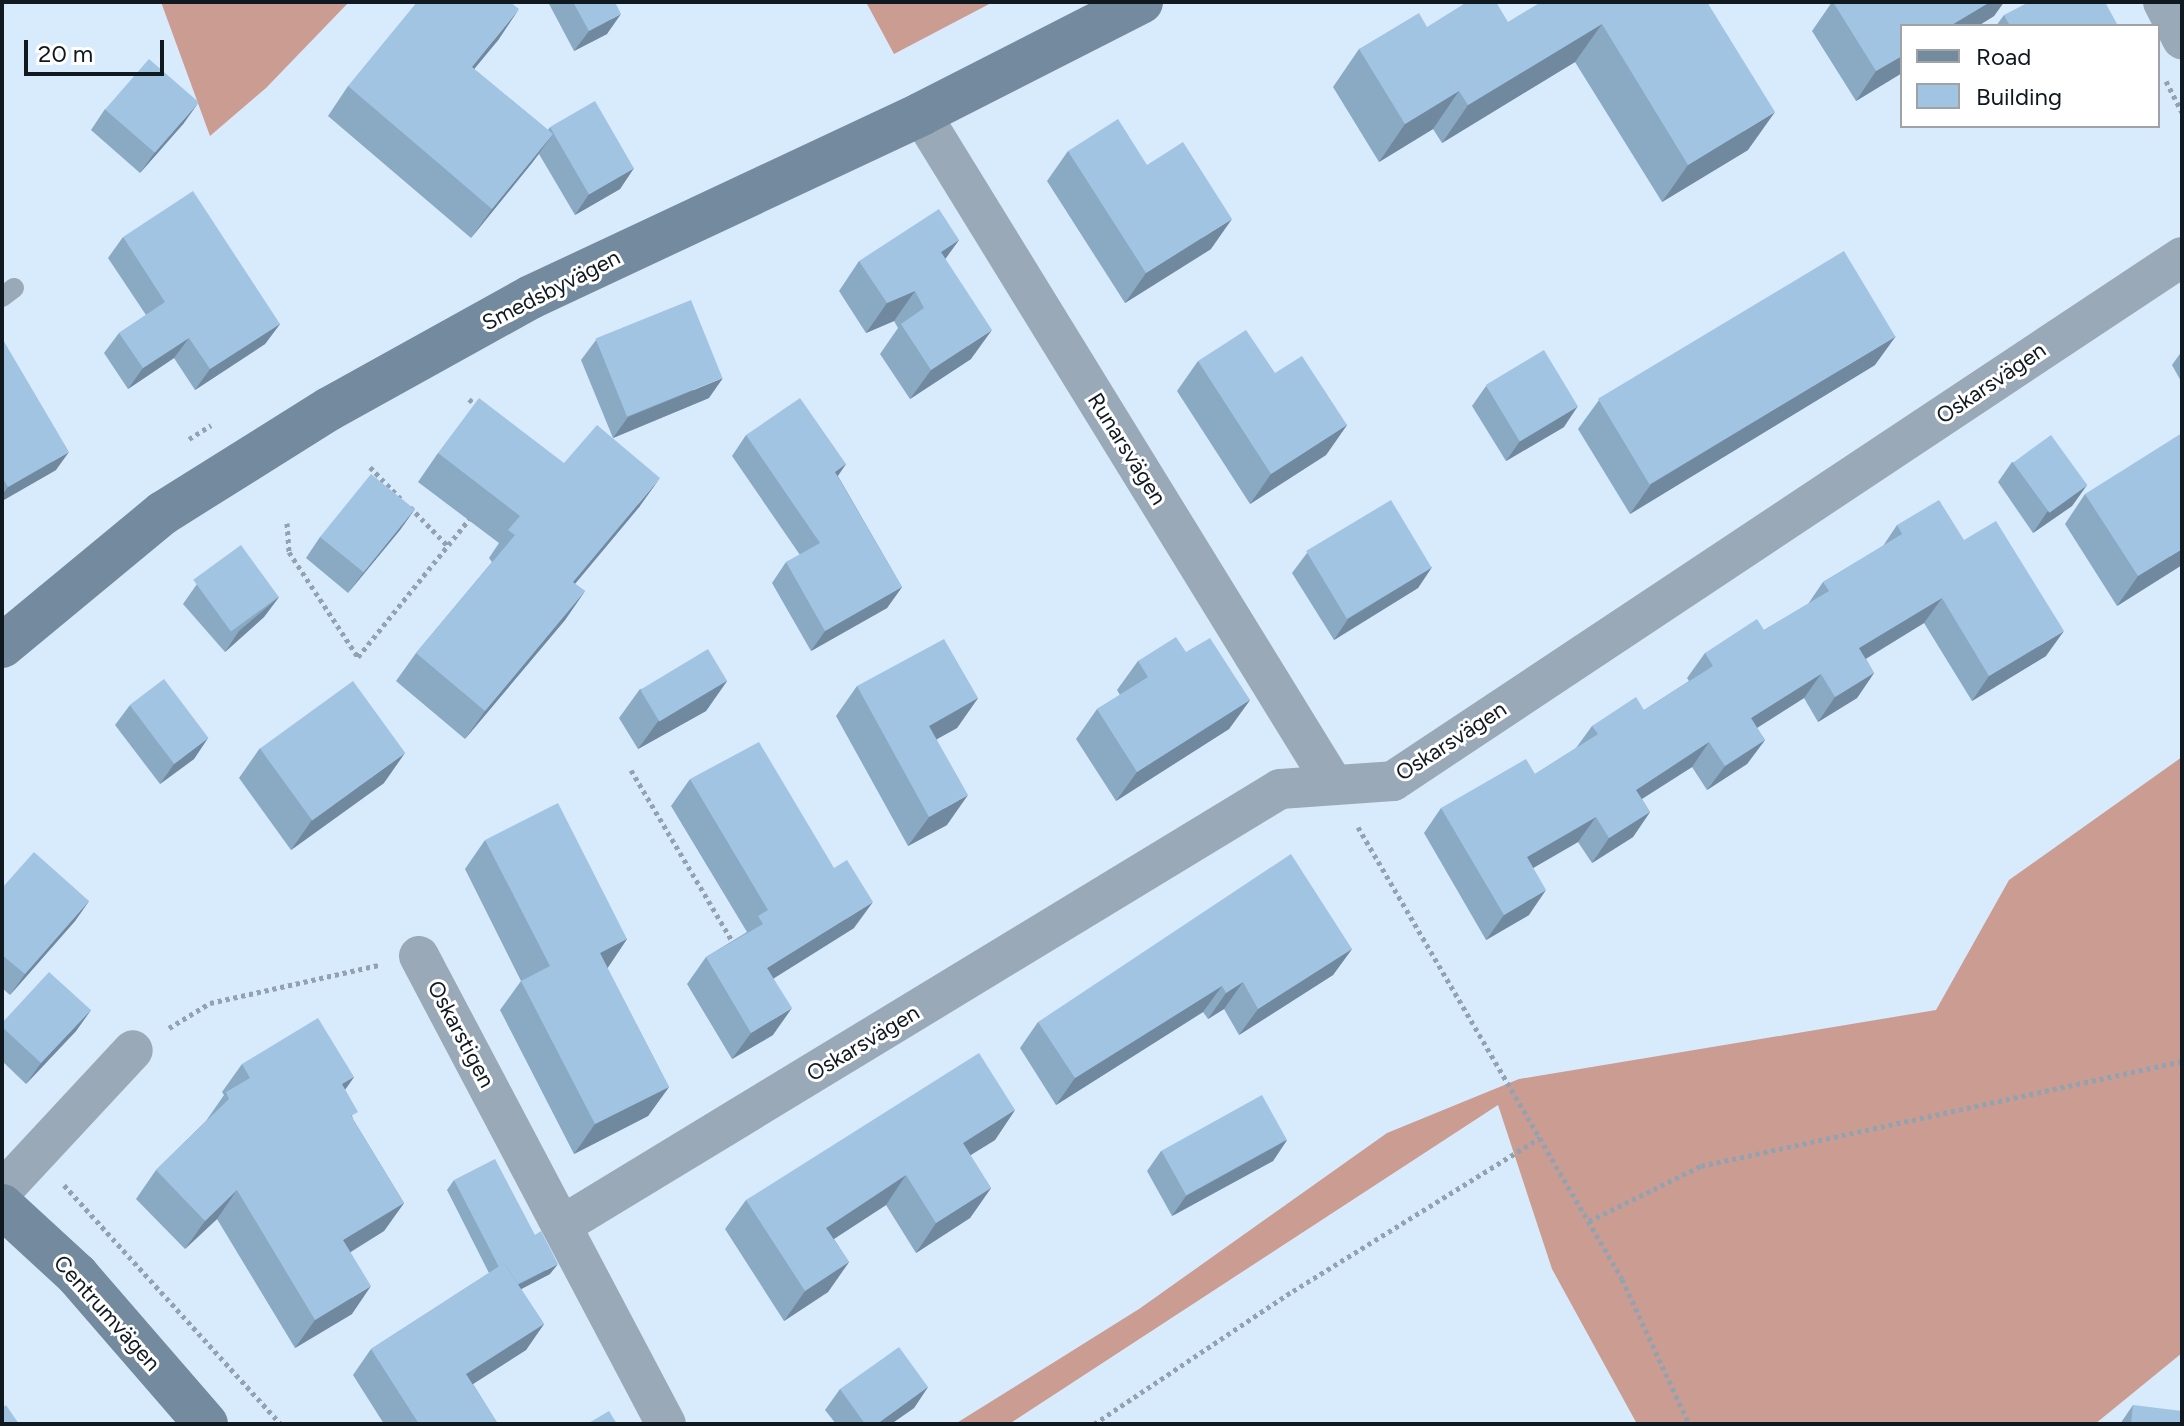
<!DOCTYPE html>
<html>
<head>
<meta charset="utf-8">
<style>
	body { margin:0 }
	#map { position:relative; width:2184px; height:1426px; overflow:hidden; background:#d8ebfc; font-family:Figtree,sans-serif }
	div>[style] { position:absolute }
	.forest>* { inset:0; background:#cb9c91 }
	.path>* { height:5px; margin-top:-2.5px; transform-origin:0; background:repeating-linear-gradient(90deg,#93a2b0 0 4px,transparent 0 8px) }
	.service>* { height:20px; margin:-10px; padding:0 10px; transform-origin:10px; border-radius:10px; background:#9aa9b7 }
	.minor>* { height:40px; margin:-20px; padding:0 20px; transform-origin:20px; border-radius:20px; background:#9aa9b7 }
	.secondary>* { height:44px; margin:-22px; padding:0 22px; transform-origin:22px; border-radius:22px; background:#748b9f }
	.wall>* { inset:0; background:#8aa9c3 }
	.shaded-wall>* { inset:0; background:#71899f }
	.building>* { inset:0; background:#a1c4e3; transform-origin:0 0 }
	span { translate:-50% -50%; white-space:nowrap; text-align:center; line-height:1.15; -webkit-text-stroke:6px #fff; paint-order:stroke }
	.street-label { font-size:22px; color:#101820 }
	.frame { position:absolute; inset:0; border:4px solid #101820; pointer-events:none }
	.legend { position:absolute; left:1900px; top:24px; width:260px; height:104px; box-sizing:border-box; background:#fff; border:2px solid #9fa3a6; margin:0; padding:10px 14px; list-style:none; font-size:24px; color:#101820 }
	.legend li { display:flex; align-items:center; gap:16px; height:40px }
	.legend b { width:40px; border:2px solid #9fa3a6 }
	.scale { position:absolute; left:24px; top:40px; width:140px; height:36px; box-sizing:border-box; border:4px solid #101820; border-top:0; padding-left:10px; font-size:24px; line-height:28px; white-space:nowrap; color:#101820; -webkit-text-stroke:6px #fff; paint-order:stroke }
</style>
</head>
<body>
<div id="map">
	<div class="forest">
		<i style="clip-path:polygon(161px 2px,349px 2px,266px 88px,210px 136px)"></i>
		<i style="clip-path:polygon(866px 2px,993px 2px,894px 54px)"></i>
		<i style="clip-path:polygon(2182px 757px,2182px 1353px,2095px 1424px,1637px 1424px,1552px 1269px,1498px 1105px,1009px 1424px,955px 1424px,1139px 1309px,1387px 1133px,1519px 1079px,1936px 1010px,2009px 880px)"></i>
	</div>
	<div class="path">
		<i style="left:2166px;top:81px;width:35px;rotate:63deg"></i>
		<i style="left:469px;top:399px;width:12px;rotate:42deg"></i>
		<i style="left:189px;top:439px;width:26px;rotate:-32deg"></i>
		<i style="left:370px;top:467px;width:46px;rotate:45.9deg"></i>
		<i style="left:410px;top:507px;width:54px;rotate:45.7deg"></i>
		<i style="left:287px;top:523px;width:29px;rotate:86deg"></i>
		<i style="left:289px;top:552px;width:126px;rotate:56.7deg"></i>
		<i style="left:358px;top:657px;width:180px;rotate:-51.1deg"></i>
		<i style="left:631px;top:770px;width:204px;rotate:59.4deg"></i>
		<i style="left:1358px;top:827px;width:523px;rotate:59.71deg"></i>
		<i style="left:1622px;top:1279px;width:160px;rotate:65.2deg"></i>
		<i style="left:169px;top:1028px;width:48px;rotate:-31.4deg"></i>
		<i style="left:210px;top:1003px;width:173px;rotate:-12.7deg"></i>
		<i style="left:64px;top:1185px;width:323px;rotate:47.8deg"></i>
		<i style="left:1589px;top:1221px;width:125px;rotate:-26.2deg"></i>
		<i style="left:1701px;top:1166px;width:492px;rotate:-12.3deg"></i>
		<i style="left:1094px;top:1424px;width:239px;rotate:-33.8deg"></i>
		<i style="left:1293px;top:1291px;width:291px;rotate:-31.8deg"></i>
	</div>
	<div class="service">
		<i style="left:2px;top:297px;width:15px;rotate:-37deg"></i>
	</div>
	<div class="minor">
		<i style="left:2163px;top:2px;width:42px;rotate:62.8deg"></i>
		<i style="left:921px;top:114px;width:787px;rotate:58.41deg"></i>
		<i style="left:419px;top:956px;width:529px;rotate:62.18deg"></i>
		<i style="left:2px;top:1191px;width:192px;rotate:-47.1deg"></i>
		<i style="left:564px;top:1224px;width:838px;rotate:-31.28deg"></i>
		<i style="left:1280px;top:789px;width:113px;rotate:-4deg"></i>
		<i style="left:1393px;top:781px;width:947px;rotate:-33.59deg"></i>
	</div>
	<div class="secondary">
		<i style="left:2px;top:646px;width:209px;rotate:-39.6deg"></i>
		<i style="left:163px;top:513px;width:196px;rotate:-32.1deg"></i>
		<i style="left:329px;top:409px;width:231px;rotate:-29deg"></i>
		<i style="left:531px;top:297px;width:431px;rotate:-25.1deg"></i>
		<i style="left:921px;top:114px;width:247px;rotate:-27deg"></i>
		<i style="left:2px;top:1206px;width:102px;rotate:42.6deg"></i>
		<i style="left:77px;top:1275px;width:197px;rotate:49.1deg"></i>
	</div>
	<div class="wall">
		<i style="clip-path:polygon(548px 2px,615px 2px,607px 34px,574px 51px)"></i>
		<i style="clip-path:polygon(1707px 2px,1748px 150px,1662px 202px,1575px 62px,1442px 143px,1433px 129px,1379px 162px,1333px 87px,1359px 49px,1427px 27px,1508px 22px)"></i>
		<i style="clip-path:polygon(1832px 2px,2004px 2px,1994px 16px,1978px 26px,1902px 26px,1902px 73px,1856px 101px,1812px 31px)"></i>
		<i style="clip-path:polygon(2004px 15px,2115px 26px,1996px 26px)"></i>
		<i style="clip-path:polygon(499px 39px,474px 69px,548px 130px,550px 127px,634px 168px,620px 189px,575px 215px,539px 154px,471px 238px,328px 116px,348px 86px)"></i>
		<i style="clip-path:polygon(105px 109px,184px 123px,140px 173px,91px 130px)"></i>
		<i style="clip-path:polygon(1068px 151px,1147px 165px,1211px 249px,1125px 303px,1047px 181px)"></i>
		<i style="clip-path:polygon(123px 237px,280px 324px,265px 344px,195px 390px,174px 358px,128px 389px,104px 353px,119px 333px,146px 315px,108px 258px)"></i>
		<i style="clip-path:polygon(959px 240px,945px 259px,971px 359px,910px 399px,880px 354px,898px 328px,894px 321px,866px 333px,839px 291px,859px 261px)"></i>
		<i style="clip-path:polygon(2px 338px,56px 470px,2px 501px)"></i>
		<i style="clip-path:polygon(596px 340px,709px 398px,613px 438px,581px 360px)"></i>
		<i style="clip-path:polygon(2182px 351px,2182px 383px,2172px 365px)"></i>
		<i style="clip-path:polygon(1198px 361px,1275px 373px,1347px 425px,1326px 455px,1250px 504px,1177px 391px)"></i>
		<i style="clip-path:polygon(1875px 365px,1630px 514px,1578px 429px,1599px 400px)"></i>
		<i style="clip-path:polygon(1486px 386px,1564px 427px,1506px 461px,1472px 406px)"></i>
		<i style="clip-path:polygon(746px 435px,846px 464px,838px 476px,902px 587px,887px 608px,811px 651px,772px 583px,786px 562px,800px 555px,732px 456px)"></i>
		<i style="clip-path:polygon(438px 453px,564px 463px,640px 506px,575px 584px,585px 591px,565px 620px,465px 739px,396px 681px,416px 653px,492px 562px,489px 558px,499px 543px,418px 482px)"></i>
		<i style="clip-path:polygon(2012px 462px,2087px 485px,2072px 506px,2033px 533px,1998px 482px)"></i>
		<i style="clip-path:polygon(2085px 494px,2182px 565px,2117px 606px,2065px 524px)"></i>
		<i style="clip-path:polygon(415px 509px,400px 530px,348px 593px,306px 558px,320px 537px)"></i>
		<i style="clip-path:polygon(1897px 525px,1964px 540px,2046px 656px,1972px 701px,1924px 623px,1866px 659px,1874px 673px,1857px 698px,1818px 722px,1804px 698px,1757px 728px,1765px 740px,1747px 764px,1707px 790px,1692px 767px,1642px 799px,1650px 812px,1633px 837px,1592px 863px,1578px 842px,1533px 868px,1529px 915px,1486px 940px,1424px 833px,1441px 808px,1535px 774px,1576px 748px,1592px 726px,1644px 710px,1689px 681px,1687px 678px,1705px 653px,1764px 630px,1808px 604px,1823px 582px,1883px 546px)"></i>
		<i style="clip-path:polygon(1307px 553px,1432px 567px,1418px 588px,1334px 640px,1292px 573px)"></i>
		<i style="clip-path:polygon(197px 584px,279px 597px,264px 617px,225px 652px,183px 604px)"></i>
		<i style="clip-path:polygon(1186px 652px,1250px 700px,1229px 729px,1116px 801px,1076px 739px,1097px 709px,1120px 695px,1117px 690px,1138px 661px)"></i>
		<i style="clip-path:polygon(727px 681px,706px 711px,638px 749px,619px 718px,640px 689px)"></i>
		<i style="clip-path:polygon(857px 686px,978px 698px,957px 728px,937px 739px,947px 825px,908px 846px,836px 716px)"></i>
		<i style="clip-path:polygon(130px 705px,208px 738px,194px 759px,160px 784px,115px 725px)"></i>
		<i style="clip-path:polygon(260px 748px,384px 783px,291px 850px,239px 778px)"></i>
		<i style="clip-path:polygon(690px 779px,854px 928px,774px 978px,773px 1035px,732px 1059px,687px 984px,706px 957px,747px 932px,671px 806px)"></i>
		<i style="clip-path:polygon(485px 840px,627px 939px,607px 968px,669px 1087px,648px 1116px,574px 1154px,500px 1010px,521px 981px,465px 869px)"></i>
		<i style="clip-path:polygon(2px 888px,89px 901px,75px 921px,10px 995px,2px 988px)"></i>
		<i style="clip-path:polygon(1352px 949px,1333px 975px,1239px 1035px,1224px 1009px,1208px 1019px,1203px 1012px,1056px 1105px,1020px 1048px,1038px 1022px)"></i>
		<i style="clip-path:polygon(91px 1010px,76px 1031px,26px 1084px,2px 1061px,2px 1023px)"></i>
		<i style="clip-path:polygon(242px 1064px,354px 1077px,345px 1090px,353px 1119px,404px 1203px,384px 1231px,351px 1252px,352px 1314px,295px 1348px,217px 1219px,185px 1249px,136px 1199px,156px 1170px,206px 1121px,224px 1095px,222px 1092px)"></i>
		<i style="clip-path:polygon(1015px 1110px,995px 1140px,970px 1155px,991px 1188px,970px 1218px,916px 1253px,886px 1205px,834px 1239px,849px 1262px,828px 1292px,784px 1321px,725px 1229px,746px 1200px)"></i>
		<i style="clip-path:polygon(1287px 1140px,1273px 1161px,1172px 1216px,1147px 1171px,1161px 1151px)"></i>
		<i style="clip-path:polygon(454px 1180px,550px 1274px,521px 1289px,544px 1324px,526px 1350px,473px 1384px,498px 1424px,384px 1424px,353px 1375px,371px 1349px,489px 1273px,447px 1190px)"></i>
		<i style="clip-path:polygon(928px 1387px,914px 1408px,891px 1424px,836px 1424px,825px 1410px,840px 1389px)"></i>
		<i style="clip-path:polygon(2133px 1405px,2182px 1424px,2120px 1424px)"></i>
	</div>
	<div class="shaded-wall">
		<i style="clip-path:polygon(1990px 2px,2004px 2px,1994px 16px,1978px 26px,1950px 26px)"></i>
		<i style="clip-path:polygon(519px 9px,499px 39px,451px 97px,472px 67px)"></i>
		<i style="clip-path:polygon(621px 14px,607px 34px,574px 51px,589px 31px)"></i>
		<i style="clip-path:polygon(1602px 24px,1575px 62px,1442px 143px,1468px 105px)"></i>
		<i style="clip-path:polygon(1902px 56px,1902px 73px,1856px 101px,1876px 71px)"></i>
		<i style="clip-path:polygon(1459px 91px,1433px 129px,1379px 162px,1405px 124px)"></i>
		<i style="clip-path:polygon(199px 102px,184px 123px,140px 173px,155px 152px)"></i>
		<i style="clip-path:polygon(1775px 112px,1748px 150px,1662px 202px,1688px 165px)"></i>
		<i style="clip-path:polygon(553px 134px,532px 163px,471px 238px,492px 209px)"></i>
		<i style="clip-path:polygon(634px 168px,620px 189px,575px 215px,589px 194px)"></i>
		<i style="clip-path:polygon(1232px 219px,1211px 249px,1125px 303px,1146px 273px)"></i>
		<i style="clip-path:polygon(959px 240px,938px 269px,941px 252px)"></i>
		<i style="clip-path:polygon(915px 291px,894px 321px,866px 333px,887px 303px)"></i>
		<i style="clip-path:polygon(280px 324px,265px 344px,195px 390px,210px 369px)"></i>
		<i style="clip-path:polygon(992px 330px,971px 359px,910px 399px,931px 370px)"></i>
		<i style="clip-path:polygon(1896px 336px,1875px 365px,1630px 514px,1651px 484px)"></i>
		<i style="clip-path:polygon(189px 338px,174px 358px,128px 389px,143px 368px)"></i>
		<i style="clip-path:polygon(723px 378px,709px 398px,613px 438px,628px 417px)"></i>
		<i style="clip-path:polygon(1578px 406px,1564px 427px,1506px 461px,1520px 441px)"></i>
		<i style="clip-path:polygon(1347px 425px,1326px 455px,1250px 504px,1271px 474px)"></i>
		<i style="clip-path:polygon(69px 452px,56px 470px,2px 501px,2px 495px,8px 487px)"></i>
		<i style="clip-path:polygon(846px 464px,831px 485px,835px 472px)"></i>
		<i style="clip-path:polygon(660px 478px,640px 506px,553px 610px,573px 582px)"></i>
		<i style="clip-path:polygon(2087px 485px,2072px 506px,2033px 533px,2047px 512px)"></i>
		<i style="clip-path:polygon(415px 509px,400px 530px,348px 593px,363px 573px)"></i>
		<i style="clip-path:polygon(2182px 549px,2182px 565px,2117px 606px,2138px 576px)"></i>
		<i style="clip-path:polygon(1432px 567px,1418px 588px,1334px 640px,1348px 619px)"></i>
		<i style="clip-path:polygon(902px 587px,887px 608px,811px 651px,825px 631px)"></i>
		<i style="clip-path:polygon(585px 591px,565px 620px,465px 739px,485px 711px)"></i>
		<i style="clip-path:polygon(279px 597px,264px 617px,225px 652px,239px 631px)"></i>
		<i style="clip-path:polygon(1942px 598px,1924px 623px,1842px 673px,1859px 648px)"></i>
		<i style="clip-path:polygon(2064px 631px,2046px 656px,1972px 701px,1989px 676px)"></i>
		<i style="clip-path:polygon(1874px 673px,1857px 698px,1818px 722px,1835px 697px)"></i>
		<i style="clip-path:polygon(1821px 674px,1804px 698px,1733px 743px,1751px 718px)"></i>
		<i style="clip-path:polygon(727px 681px,706px 711px,638px 749px,659px 720px)"></i>
		<i style="clip-path:polygon(978px 698px,957px 728px,908px 755px,929px 726px)"></i>
		<i style="clip-path:polygon(1250px 700px,1229px 729px,1116px 801px,1137px 772px)"></i>
		<i style="clip-path:polygon(208px 738px,194px 759px,160px 784px,174px 764px)"></i>
		<i style="clip-path:polygon(1765px 740px,1747px 764px,1707px 790px,1725px 766px)"></i>
		<i style="clip-path:polygon(1709px 742px,1692px 767px,1618px 814px,1636px 790px)"></i>
		<i style="clip-path:polygon(405px 753px,384px 783px,291px 850px,312px 820px)"></i>
		<i style="clip-path:polygon(968px 795px,947px 825px,908px 846px,929px 817px)"></i>
		<i style="clip-path:polygon(1650px 812px,1633px 837px,1592px 863px,1609px 838px)"></i>
		<i style="clip-path:polygon(1596px 817px,1578px 842px,1509px 882px,1527px 857px)"></i>
		<i style="clip-path:polygon(1546px 890px,1529px 915px,1486px 940px,1504px 915px)"></i>
		<i style="clip-path:polygon(89px 901px,75px 921px,10px 995px,25px 974px)"></i>
		<i style="clip-path:polygon(873px 902px,854px 928px,749px 994px,767px 968px)"></i>
		<i style="clip-path:polygon(627px 939px,607px 969px,600px 953px)"></i>
		<i style="clip-path:polygon(1352px 949px,1333px 975px,1239px 1035px,1258px 1009px)"></i>
		<i style="clip-path:polygon(1243px 982px,1224px 1009px,1208px 1019px,1226px 993px)"></i>
		<i style="clip-path:polygon(1222px 986px,1203px 1012px,1056px 1105px,1075px 1078px)"></i>
		<i style="clip-path:polygon(792px 1008px,773px 1035px,732px 1059px,751px 1033px)"></i>
		<i style="clip-path:polygon(91px 1010px,76px 1031px,26px 1084px,41px 1063px)"></i>
		<i style="clip-path:polygon(354px 1077px,334px 1105px,342px 1084px)"></i>
		<i style="clip-path:polygon(669px 1087px,648px 1116px,574px 1154px,595px 1124px)"></i>
		<i style="clip-path:polygon(1015px 1110px,995px 1140px,942px 1173px,963px 1143px)"></i>
		<i style="clip-path:polygon(1287px 1140px,1273px 1161px,1172px 1216px,1186px 1196px)"></i>
		<i style="clip-path:polygon(906px 1175px,886px 1205px,806px 1257px,826px 1228px)"></i>
		<i style="clip-path:polygon(991px 1188px,970px 1218px,916px 1253px,936px 1223px)"></i>
		<i style="clip-path:polygon(237px 1190px,217px 1219px,185px 1249px,205px 1221px)"></i>
		<i style="clip-path:polygon(404px 1203px,384px 1231px,324px 1268px,343px 1240px)"></i>
		<i style="clip-path:polygon(849px 1262px,828px 1292px,784px 1321px,805px 1291px)"></i>
		<i style="clip-path:polygon(558px 1264px,550px 1274px,502px 1299px,510px 1289px)"></i>
		<i style="clip-path:polygon(371px 1286px,352px 1314px,295px 1348px,315px 1320px)"></i>
		<i style="clip-path:polygon(544px 1324px,526px 1350px,448px 1400px,466px 1374px)"></i>
		<i style="clip-path:polygon(928px 1387px,914px 1408px,891px 1424px,877px 1424px)"></i>
	</div>
	<div class="building">
		<i style="clip-path:polygon(417px 2px,510px 2px,519px 9px,472px 67px,553px 134px,492px 209px,348px 86px)"></i>
		<i style="clip-path:polygon(573px 2px,615px 2px,621px 14px,589px 31px)"></i>
		<i style="clip-path:polygon(1467px 2px,1496px 2px,1508px 22px,1541px 2px,1707px 2px,1775px 112px,1688px 165px,1602px 24px,1468px 105px,1459px 91px,1405px 124px,1359px 49px,1419px 13px,1427px 27px)"></i>
		<i style="clip-path:polygon(1833px 2px,1990px 2px,1950px 26px,1902px 26px,1902px 56px,1876px 71px)"></i>
		<i style="clip-path:polygon(2029px 2px,2105px 2px,2117px 24px,2112px 26px,2010px 26px,2004px 15px)"></i>
		<i style="left:149px;top:59px;width:66px;height:67px;rotate:41deg"></i>
		<i style="left:595px;top:101px;width:78px;height:52px;rotate:60deg"></i>
		<i style="clip-path:polygon(1118px 119px,1147px 165px,1183px 142px,1232px 219px,1146px 273px,1068px 151px)"></i>
		<i style="clip-path:polygon(193px 191px,280px 324px,210px 369px,189px 338px,143px 368px,119px 333px,165px 302px,123px 237px)"></i>
		<i style="clip-path:polygon(939px 209px,959px 240px,941px 252px,992px 330px,931px 370px,901px 324px,924px 308px,915px 291px,887px 303px,859px 261px)"></i>
		<i style="left:1844px;top:251px;width:100px;height:287px;rotate:59deg"></i>
		<i style="left:691px;top:300px;width:84px;height:103px;rotate:68deg"></i>
		<i style="clip-path:polygon(1246px 330px,1275px 373px,1302px 356px,1347px 425px,1271px 474px,1198px 361px)"></i>
		<i style="clip-path:polygon(2px 338px,69px 452px,8px 487px,2px 477px)"></i>
		<i style="left:1544px;top:350px;width:66px;height:68px;rotate:59deg"></i>
		<i style="clip-path:polygon(479px 398px,564px 463px,597px 425px,660px 478px,573px 582px,585px 591px,485px 711px,416px 653px,515px 535px,508px 530px,520px 516px,438px 453px)"></i>
		<i style="clip-path:polygon(800px 398px,846px 464px,835px 472px,902px 587px,825px 631px,786px 562px,820px 543px,746px 435px)"></i>
		<i style="clip-path:polygon(2182px 433px,2182px 549px,2138px 576px,2085px 494px)"></i>
		<i style="left:2051px;top:435px;width:62px;height:47px;rotate:54deg"></i>
		<i style="left:371px;top:474px;width:56px;height:81px;rotate:39deg"></i>
		<i style="left:1391px;top:500px;width:79px;height:99px;rotate:59deg"></i>
		<i style="clip-path:polygon(1939px 500px,1964px 540px,1996px 521px,2064px 631px,1989px 676px,1942px 598px,1859px 648px,1874px 673px,1835px 697px,1821px 674px,1751px 718px,1765px 740px,1725px 766px,1709px 742px,1636px 790px,1650px 812px,1609px 838px,1596px 817px,1527px 857px,1546px 890px,1504px 915px,1441px 808px,1526px 759px,1535px 774px,1598px 734px,1592px 726px,1636px 697px,1644px 710px,1713px 666px,1705px 653px,1757px 619px,1764px 630px,1829px 591px,1823px 582px,1902px 534px,1897px 525px)"></i>
		<i style="left:241px;top:545px;width:64px;height:59px;rotate:54deg"></i>
		<i style="clip-path:polygon(1176px 637px,1186px 652px,1210px 638px,1250px 700px,1137px 772px,1097px 709px,1148px 677px,1138px 661px)"></i>
		<i style="clip-path:polygon(944px 639px,978px 698px,929px 726px,968px 795px,929px 817px,857px 686px)"></i>
		<i style="left:708px;top:649px;width:37px;height:79px;rotate:59deg"></i>
		<i style="left:164px;top:679px;width:74px;height:43px;rotate:53deg"></i>
		<i style="left:353px;top:681px;width:89px;height:115px;rotate:54deg"></i>
		<i style="clip-path:polygon(759px 742px,834px 868px,847px 860px,873px 902px,767px 968px,792px 1008px,751px 1033px,706px 957px,763px 924px,758px 916px,768px 910px,690px 779px)"></i>
		<i style="clip-path:polygon(558px 803px,627px 939px,600px 953px,669px 1087px,595px 1124px,521px 981px,550px 966px,485px 840px)"></i>
		<i style="clip-path:polygon(34px 852px,89px 901px,25px 974px,2px 955px,2px 888px)"></i>
		<i style="clip-path:polygon(1291px 854px,1352px 949px,1258px 1009px,1243px 982px,1226px 993px,1222px 986px,1075px 1078px,1038px 1022px)"></i>
		<i style="clip-path:polygon(49px 972px,91px 1010px,41px 1063px,2px 1027px,2px 1023px)"></i>
		<i style="clip-path:polygon(318px 1018px,354px 1077px,342px 1084px,358px 1112px,351px 1116px,404px 1203px,343px 1240px,371px 1286px,315px 1320px,237px 1190px,205px 1221px,156px 1170px,229px 1099px,226px 1092px,250px 1078px,242px 1064px)"></i>
		<i style="clip-path:polygon(979px 1053px,1015px 1110px,963px 1143px,991px 1188px,936px 1223px,906px 1175px,826px 1228px,849px 1262px,805px 1291px,746px 1200px)"></i>
		<i style="left:1262px;top:1095px;width:51px;height:115px;rotate:61deg"></i>
		<i style="clip-path:polygon(495px 1159px,535px 1235px,541px 1231px,558px 1264px,518px 1284px,504px 1263px,499px 1267px,454px 1180px)"></i>
		<i style="clip-path:polygon(504px 1263px,544px 1324px,466px 1374px,498px 1424px,419px 1424px,371px 1349px)"></i>
		<i style="clip-path:polygon(899px 1347px,928px 1387px,877px 1424px,865px 1424px,840px 1389px)"></i>
		<i style="clip-path:polygon(6px 1405px,19px 1424px,2px 1424px,2px 1408px)"></i>
		<i style="clip-path:polygon(2133px 1405px,2182px 1411px,2182px 1424px,2131px 1424px)"></i>
		<i style="clip-path:polygon(609px 1411px,617px 1424px,587px 1424px)"></i>
	</div>
	<div class="street-label">
		<span style="left:551px;top:290px;rotate:-27deg">Smedsbyvägen</span>
		<span style="left:1991px;top:383px;rotate:-34deg">Oskarsvägen</span>
		<span style="left:1127px;top:449px;rotate:58deg">Runarsvägen</span>
		<span style="left:1451px;top:741px;rotate:-33deg">Oskarsvägen</span>
		<span style="left:461px;top:1034px;rotate:62deg">Oskarstigen</span>
		<span style="left:863px;top:1043px;rotate:-31deg">Oskarsvägen</span>
		<span style="left:107px;top:1313px;rotate:48deg">Centrumvägen</span>
	</div>
	<div class="frame"></div>
	<ul class="legend">
	<li><b style="height:10px;background:#748b9f"></b>Road</li>
	<li><b style="height:22px;background:#a1c4e3"></b>Building</li>
	</ul>
	<div class="scale">20 m</div>
</div>
</body>
</html>
